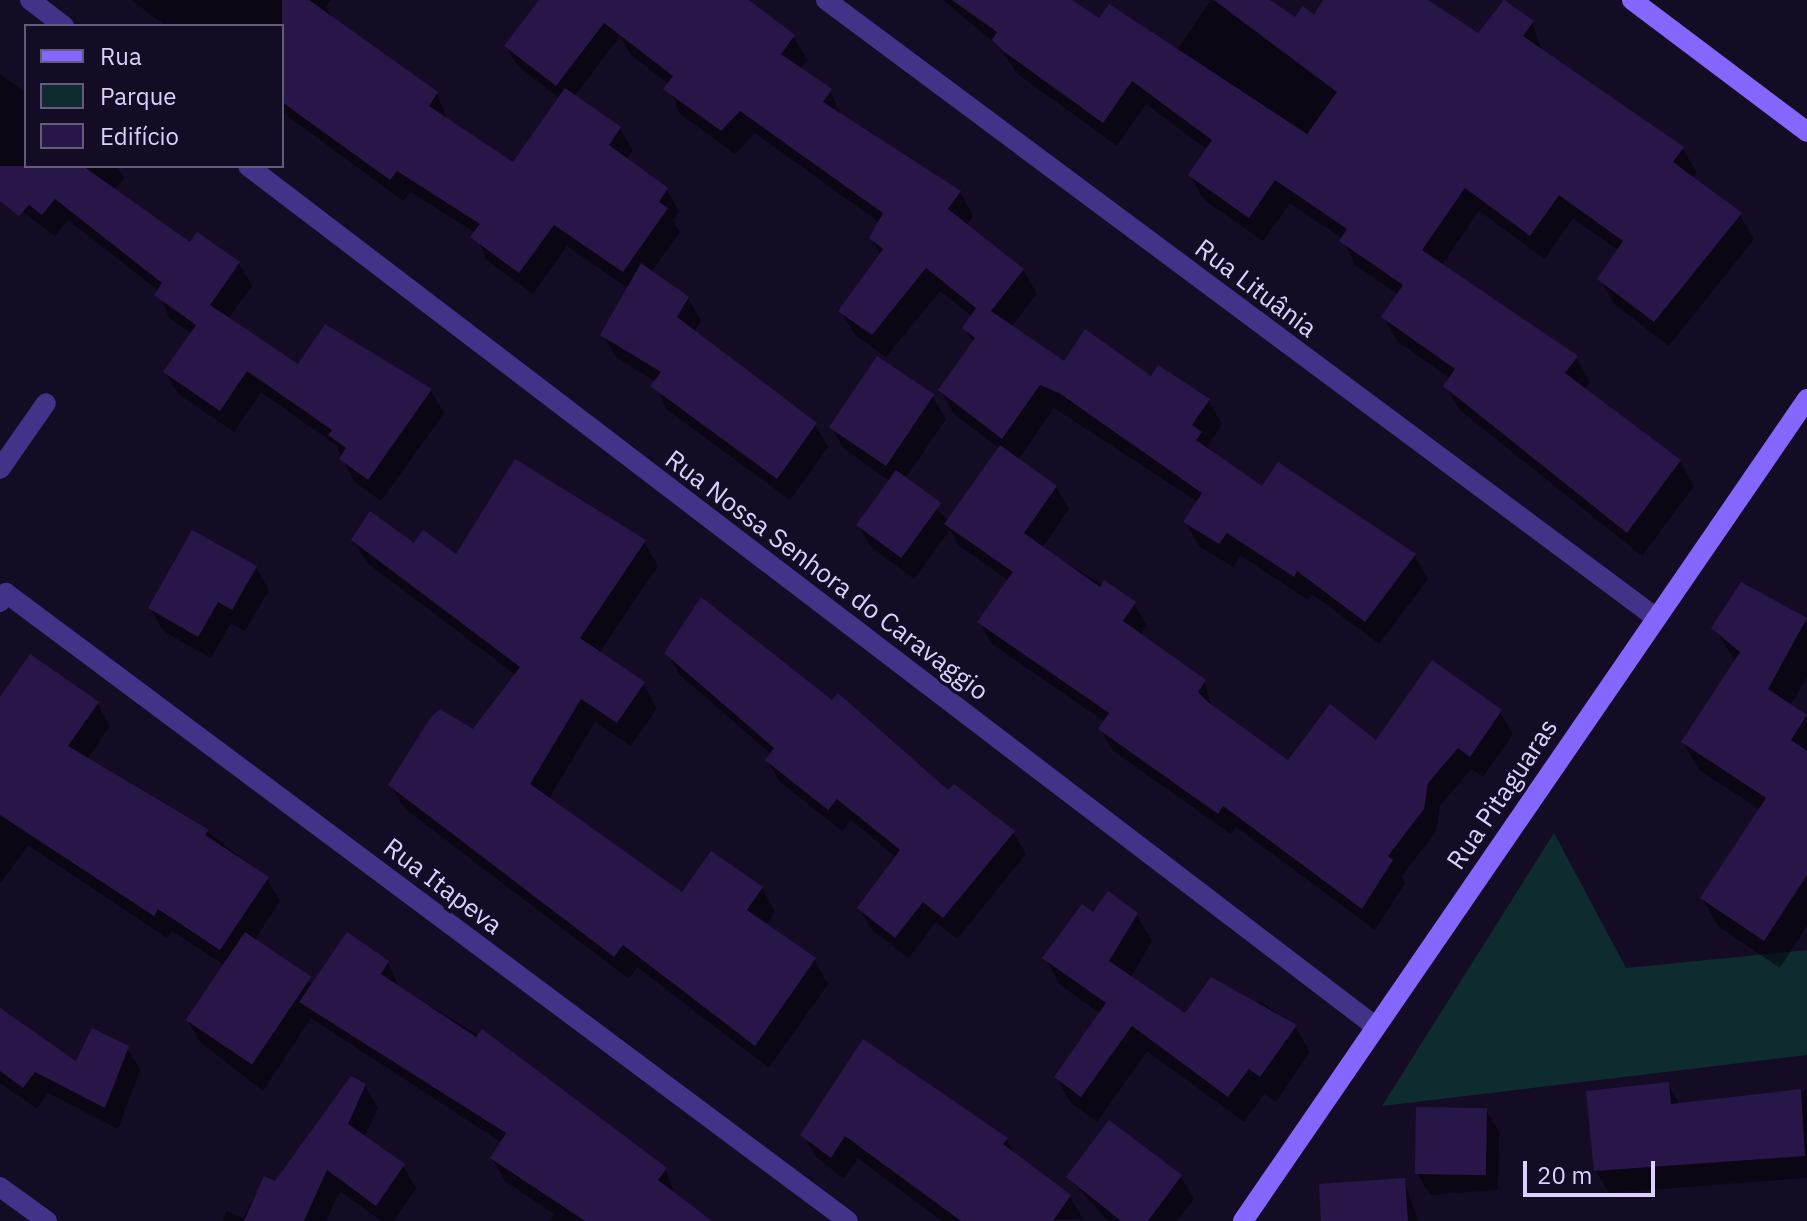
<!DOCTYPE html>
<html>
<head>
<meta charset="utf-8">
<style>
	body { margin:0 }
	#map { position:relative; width:1807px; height:1221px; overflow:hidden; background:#140c25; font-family:"IBM Plex Sans",sans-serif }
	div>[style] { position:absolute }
	.green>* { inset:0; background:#0e2b2f }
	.shadow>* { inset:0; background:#0007 }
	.building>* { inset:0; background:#281648; transform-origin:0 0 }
	.lane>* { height:20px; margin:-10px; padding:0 10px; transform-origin:10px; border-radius:10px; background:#443288 }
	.street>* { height:20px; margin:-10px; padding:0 10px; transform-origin:10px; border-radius:10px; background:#443288 }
	.secondary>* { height:20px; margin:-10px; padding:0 10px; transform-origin:10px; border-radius:10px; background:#8367ff }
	span { translate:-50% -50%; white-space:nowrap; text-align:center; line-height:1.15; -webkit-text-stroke:7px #140c25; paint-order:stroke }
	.street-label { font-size:26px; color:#ddd0ff }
	.legend { position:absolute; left:24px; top:24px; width:260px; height:144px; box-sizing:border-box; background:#140c25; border:2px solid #645a7c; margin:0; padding:10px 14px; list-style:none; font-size:24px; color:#ddd0ff }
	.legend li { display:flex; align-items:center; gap:16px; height:40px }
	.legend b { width:40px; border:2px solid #645a7c }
	.scale { position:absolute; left:1523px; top:1161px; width:132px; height:36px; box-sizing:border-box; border:4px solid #ddd0ff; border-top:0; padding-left:10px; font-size:24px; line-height:28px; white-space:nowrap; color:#ddd0ff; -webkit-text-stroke:6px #140c25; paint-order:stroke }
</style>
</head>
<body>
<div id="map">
	<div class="green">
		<i style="clip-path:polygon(1554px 833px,1626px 968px,1807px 950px,1807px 1055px,1382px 1106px)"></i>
	</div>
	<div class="shadow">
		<i style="clip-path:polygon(131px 0,331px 0,326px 7px,334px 20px,437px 93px,447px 120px,513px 165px,560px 99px,518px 66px,506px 46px,543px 0,742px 0,793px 36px,807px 60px,800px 70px,830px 91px,842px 117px,960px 192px,973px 216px,966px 226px,1023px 270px,1037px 294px,1011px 327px,1065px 363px,1151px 379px,1208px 400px,1222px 424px,1208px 446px,1212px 454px,1262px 488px,1415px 556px,1428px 579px,1379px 644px,1312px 594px,1308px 600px,1241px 556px,1233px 567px,1199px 546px,1185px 522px,1198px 502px,1054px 408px,1018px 460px,1056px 487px,1069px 509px,1042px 548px,1134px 604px,1147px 626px,1140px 636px,1204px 681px,1213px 709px,1288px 763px,1500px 712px,1513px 734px,1483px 777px,1471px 769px,1440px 806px,1436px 832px,1401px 877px,1405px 883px,1375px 930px,1236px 827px,1231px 834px,1113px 751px,1100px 729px,1105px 722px,992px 644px,979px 622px,1009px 581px,959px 546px,950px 530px,914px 579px,871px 547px,858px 525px,890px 481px,844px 449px,831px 427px,933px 397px,946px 419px,905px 479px,949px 521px,1000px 449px,954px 414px,940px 390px,973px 343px,964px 328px,973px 317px,940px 291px,886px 357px,855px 335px,841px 311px,881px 256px,871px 238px,880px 223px,755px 133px,735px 154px,679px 113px,669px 84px,632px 56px,620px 36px,574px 97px,620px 128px,633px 151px,626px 160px,666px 189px,679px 211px,673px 221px,680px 232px,651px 272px,688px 298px,701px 321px,694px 332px,815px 424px,828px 447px,790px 500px,666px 409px,656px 382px,616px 357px,603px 335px,629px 289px,567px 246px,533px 294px,486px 260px,476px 233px,410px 192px,403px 201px,282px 112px,282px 26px,166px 26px)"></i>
		<i style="clip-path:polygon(943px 0,1069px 0,1099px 21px,1176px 51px,1211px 0,1267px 0,1295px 20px,1314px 18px,1326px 0,1424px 0,1478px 36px,1503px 2px,1532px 22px,1543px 52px,1683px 149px,1697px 173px,1692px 179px,1740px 215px,1754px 239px,1669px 346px,1614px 304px,1600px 279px,1619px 251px,1573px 218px,1545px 259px,1479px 211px,1442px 265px,1576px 357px,1590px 382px,1584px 390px,1680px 461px,1694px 486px,1642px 556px,1460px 410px,1446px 386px,1451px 379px,1397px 341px,1383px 317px,1399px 295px,1355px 265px,1343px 239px,1290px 203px,1263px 241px,1204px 200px,1190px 175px,1208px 150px,1146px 104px,1117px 146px,1019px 75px,997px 45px)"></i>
		<i style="clip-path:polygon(0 74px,26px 93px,26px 166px,117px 166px,124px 178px,114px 191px,190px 245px,239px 263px,252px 286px,228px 319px,298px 366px,325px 326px,431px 391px,444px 413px,381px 501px,354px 482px,336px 445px,261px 392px,234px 432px,178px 394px,165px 372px,192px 334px,169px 318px,159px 291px,68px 220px,55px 236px,0 195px)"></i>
		<i style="clip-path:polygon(353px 540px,456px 557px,644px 542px,658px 566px,599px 653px,643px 684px,657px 708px,631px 746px,595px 722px,548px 800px,683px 895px,762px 888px,775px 912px,766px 926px,815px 960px,828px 984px,769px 1068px,637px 967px,629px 979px,405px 809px,391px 786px,474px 732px,516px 675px,367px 563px)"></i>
		<i style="clip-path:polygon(256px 568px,269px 590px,245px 631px,231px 623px,211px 658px,163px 631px,150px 608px)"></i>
		<i style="clip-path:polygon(1742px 585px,1807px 625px,1807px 678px,1790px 706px,1807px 718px,1807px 926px,1780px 968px,1718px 926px,1702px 898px,1761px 810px,1699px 770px,1683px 742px,1736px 662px,1714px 628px)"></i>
		<i style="clip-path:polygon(667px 653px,949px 793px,1013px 832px,1026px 854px,957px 939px,936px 922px,909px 958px,872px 930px,859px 908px,897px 858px,851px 820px,842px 831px,780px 782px,767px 760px,772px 755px,680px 675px)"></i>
		<i style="clip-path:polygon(0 701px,97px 704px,110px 726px,87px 760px,207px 831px,267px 879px,280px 901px,254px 941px,313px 985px,388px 963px,399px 987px,541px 1073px,549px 1086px,666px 1169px,675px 1196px,708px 1221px,549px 1221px,554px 1214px,505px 1181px,492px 1158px,502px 1143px,311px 1018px,263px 1091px,200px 1042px,187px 1019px,224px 965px,172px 931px,167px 938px,28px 845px,0 884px)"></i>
		<i style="clip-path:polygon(1094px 914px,1136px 914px,1152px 941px,1130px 978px,1186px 1016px,1254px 1010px,1260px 1001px,1295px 1026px,1310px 1052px,1276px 1102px,1264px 1094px,1244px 1122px,1147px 1051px,1097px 1122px,1071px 1103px,1056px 1077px,1101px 1014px,1060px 985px,1045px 958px)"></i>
		<i style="clip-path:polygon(0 1010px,77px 1064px,127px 1048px,140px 1070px,118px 1129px,48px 1093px,37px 1109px,0 1083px)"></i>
		<i style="clip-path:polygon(1668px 1084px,1680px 1105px,1807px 1090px,1807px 1178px,1609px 1193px,1596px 1171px)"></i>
		<i style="clip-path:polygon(365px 1086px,378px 1108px,364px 1138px,403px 1166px,416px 1188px,394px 1221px,381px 1221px,340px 1191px,326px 1221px,222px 1221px,227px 1211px,243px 1218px,264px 1178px,276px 1184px)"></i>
		<i style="clip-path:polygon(1486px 1110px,1499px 1132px,1498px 1190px,1430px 1195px,1417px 1173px)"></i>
		<i style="clip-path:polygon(803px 1135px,1006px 1139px,1017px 1157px,1070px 1197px,1083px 1219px,942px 1221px,858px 1158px,844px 1179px,816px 1157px)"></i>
		<i style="clip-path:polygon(1068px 1177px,1181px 1177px,1194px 1199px,1177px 1221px,1108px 1221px)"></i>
		<i style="clip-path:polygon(1404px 1180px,1418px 1221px,1323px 1221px)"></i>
	</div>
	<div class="building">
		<i style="clip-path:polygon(282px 0,309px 0,438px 92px,429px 106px,513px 162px,565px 88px,621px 127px,609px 145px,668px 188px,659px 202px,668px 208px,623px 272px,554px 225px,519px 273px,470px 237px,480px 224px,397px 171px,390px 180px,282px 102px)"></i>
		<i style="clip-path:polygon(539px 0,749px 0,795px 35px,781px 54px,832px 89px,823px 102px,961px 191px,948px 209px,1024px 269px,991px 311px,1064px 361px,1085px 329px,1151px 376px,1158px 365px,1210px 399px,1192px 425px,1202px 432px,1196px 440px,1262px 486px,1278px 462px,1416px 554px,1365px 622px,1297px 571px,1294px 577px,1227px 533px,1219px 544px,1183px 522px,1202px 493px,1059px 393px,1040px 385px,1002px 439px,938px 390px,975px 338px,962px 328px,976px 308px,926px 268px,872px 335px,838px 311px,883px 249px,869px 238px,883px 213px,740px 111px,721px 131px,663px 89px,673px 76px,604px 23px,556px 86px,504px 46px)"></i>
		<i style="clip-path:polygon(952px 0,1072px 0,1099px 18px,1109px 4px,1307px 134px,1337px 92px,1214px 0,1270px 0,1295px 17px,1303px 6px,1314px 15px,1323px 0,1428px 0,1478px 33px,1504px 0,1534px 21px,1523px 36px,1684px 147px,1673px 162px,1742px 213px,1654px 322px,1597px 279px,1623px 241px,1559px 195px,1530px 236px,1465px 188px,1422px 250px,1578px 356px,1565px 373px,1681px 460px,1627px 533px,1443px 386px,1455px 369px,1381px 317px,1403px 285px,1339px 241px,1347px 229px,1275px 180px,1249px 218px,1188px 175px,1212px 140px,1132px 81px,1103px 123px,1003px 51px,992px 40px,997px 32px)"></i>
		<i style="clip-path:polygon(0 166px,83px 166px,190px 242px,197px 232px,240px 262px,210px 305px,298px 364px,325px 324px,432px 389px,368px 480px,339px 459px,346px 448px,328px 435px,332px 430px,247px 371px,220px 411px,163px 372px,196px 325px,154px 295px,162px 283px,55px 199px,42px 215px,29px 205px,19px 216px,0 201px)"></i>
		<i style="clip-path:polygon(641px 263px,689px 297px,677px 317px,817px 423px,777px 479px,650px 386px,661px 372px,600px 335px)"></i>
		<i style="left:877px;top:356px;width:69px;height:86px;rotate:34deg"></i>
		<i style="clip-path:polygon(1000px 445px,1057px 486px,1024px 533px,1100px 587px,1104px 580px,1136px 602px,1123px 621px,1206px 680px,1198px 692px,1208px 702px,1288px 760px,1330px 704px,1376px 740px,1432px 660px,1502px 710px,1470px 757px,1458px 748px,1428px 783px,1424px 809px,1388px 856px,1393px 860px,1362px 909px,1223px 806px,1218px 814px,1098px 729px,1109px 713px,977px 622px,1013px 572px,944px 524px)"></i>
		<i style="clip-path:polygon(515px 459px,646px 540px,580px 638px,645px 682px,617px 723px,581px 699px,530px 784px,682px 892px,711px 851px,763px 887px,747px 910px,816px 958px,755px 1046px,623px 945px,614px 957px,388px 785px,431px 717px,440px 709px,473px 729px,520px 667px,351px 540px,370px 511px,414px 543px,423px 530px,456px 554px)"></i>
		<i style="left:896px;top:470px;width:56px;height:68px;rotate:36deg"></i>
		<i style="clip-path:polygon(192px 530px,257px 566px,232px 610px,218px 602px,198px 637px,148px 608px)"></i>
		<i style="clip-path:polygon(1741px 582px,1807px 618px,1768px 689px,1807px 715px,1791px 740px,1807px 751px,1807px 875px,1764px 941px,1700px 898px,1766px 798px,1681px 742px,1740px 652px,1711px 628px)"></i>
		<i style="clip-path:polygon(701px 597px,832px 700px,838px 693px,948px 790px,954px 784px,1015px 831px,943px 918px,923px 902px,895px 938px,857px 908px,900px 850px,837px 799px,828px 810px,765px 760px,774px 748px,664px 653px)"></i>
		<i style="clip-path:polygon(30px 654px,99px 702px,68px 746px,209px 830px,205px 835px,269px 877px,220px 950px,158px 909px,154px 916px,0 815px,0 697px)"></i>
		<i style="clip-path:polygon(1108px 891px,1138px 913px,1109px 961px,1185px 1013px,1211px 977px,1297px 1025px,1260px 1077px,1249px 1069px,1228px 1097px,1132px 1026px,1081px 1097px,1054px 1077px,1106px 1003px,1042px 958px,1082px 904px,1093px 912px)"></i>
		<i style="left:245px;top:932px;width:80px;height:106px;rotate:34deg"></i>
		<i style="clip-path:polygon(347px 932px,389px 961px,381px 974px,476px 1037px,482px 1029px,667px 1168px,658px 1180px,712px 1221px,585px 1221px,490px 1158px,506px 1133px,299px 1002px)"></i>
		<i style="clip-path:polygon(0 1008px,76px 1061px,92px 1028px,129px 1046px,105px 1108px,35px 1072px,23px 1088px,0 1071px)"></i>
		<i style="clip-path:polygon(863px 1039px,1008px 1138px,1003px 1144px,1071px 1195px,1053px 1221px,961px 1221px,845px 1136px,831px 1158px,800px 1135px)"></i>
		<i style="clip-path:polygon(351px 1076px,366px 1084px,348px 1124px,405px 1164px,376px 1206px,327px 1170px,304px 1221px,244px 1221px,264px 1176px,275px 1181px)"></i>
		<i style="clip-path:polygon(1669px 1082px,1671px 1104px,1801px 1089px,1805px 1156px,1594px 1171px,1586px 1091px)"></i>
		<i style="left:1416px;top:1107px;width:71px;height:67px;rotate:1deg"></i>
		<i style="clip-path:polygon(1109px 1120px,1182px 1175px,1148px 1221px,1121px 1221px,1066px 1177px)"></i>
		<i style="clip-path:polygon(1405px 1178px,1408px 1221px,1321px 1221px,1319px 1184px)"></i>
	</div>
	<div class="lane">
		<i style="left:0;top:469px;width:80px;rotate:-55.1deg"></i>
	</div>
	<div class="street">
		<i style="left:30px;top:0;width:43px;rotate:37.4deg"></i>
		<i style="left:826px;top:0;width:1033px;rotate:36.66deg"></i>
		<i style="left:248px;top:166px;width:1418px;rotate:37.35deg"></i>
		<i style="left:0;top:602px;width:11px;rotate:-56deg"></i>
		<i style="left:6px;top:593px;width:1050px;rotate:36.72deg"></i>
		<i style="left:0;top:1187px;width:58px;rotate:35.9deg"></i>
	</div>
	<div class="secondary">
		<i style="left:1632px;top:0;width:219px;rotate:37deg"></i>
		<i style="left:1243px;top:1221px;width:997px;rotate:-55.54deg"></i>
	</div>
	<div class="street-label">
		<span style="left:1256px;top:288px;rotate:37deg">Rua Lituânia</span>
		<span style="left:827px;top:575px;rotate:37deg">Rua Nossa Senhora do Caravaggio</span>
		<span style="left:1502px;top:794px;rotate:-56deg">Rua Pitaguaras</span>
		<span style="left:443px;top:886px;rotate:37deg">Rua Itapeva</span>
	</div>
	<ul class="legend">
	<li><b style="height:10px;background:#8367ff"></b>Rua</li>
	<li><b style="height:22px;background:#0e2b2f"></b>Parque</li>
	<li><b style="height:22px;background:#281648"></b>Edifício</li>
	</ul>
	<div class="scale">20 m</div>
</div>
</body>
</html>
